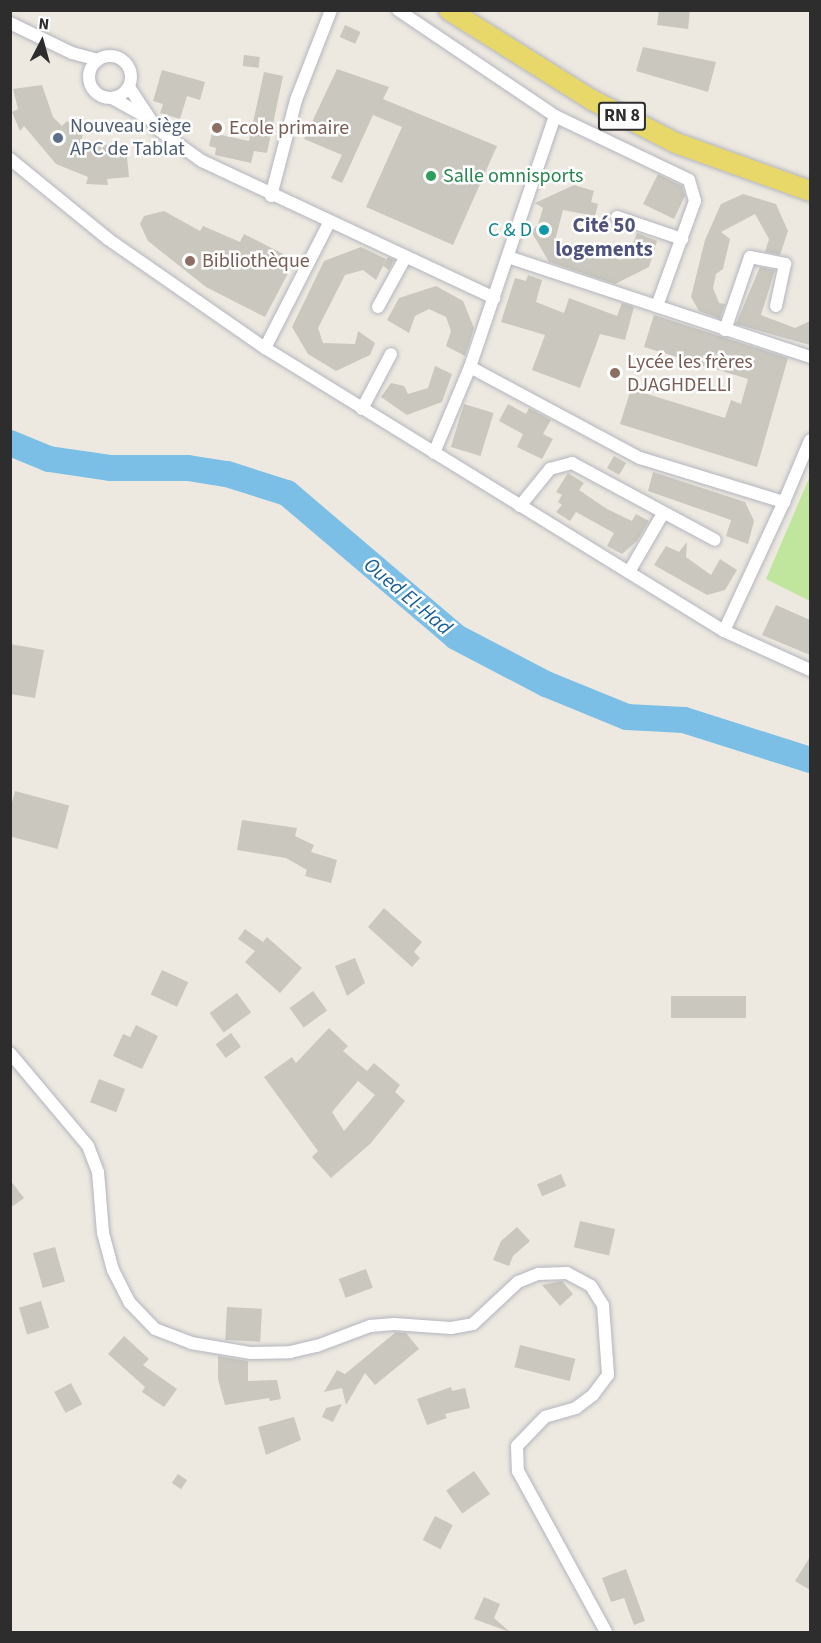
<!DOCTYPE html>
<html>
<head>
<meta charset="utf-8">
<style>
	body { margin:0 }
	#map { position:relative; width:821px; height:1643px; overflow:hidden; background:#ede9e0; font-family:"Source Sans 3",sans-serif }
	div>[style] { position:absolute }
	.pitch>* { inset:0; background:#c0e69d }
	.river>* { height:26px; margin:-13px; padding:0 13px; transform-origin:13px; border-radius:13px; background:#7bbfe7 }
	.building>* { inset:0; background:#c9c7be; transform-origin:0 0 }
	.roads { filter:drop-shadow(0 0 2px #b3b5bf) drop-shadow(0 0 2px #b3b5bf) }
	.minor>* { height:12px; margin:-6px; padding:0 6px; transform-origin:6px; border-radius:6px; background:#fff }
	.minor>.ring { margin:-6px; padding:0; box-sizing:content-box; background:none; border:12px solid #fff; border-radius:50% }
	.primary>* { height:20px; margin:-10px; padding:0 10px; transform-origin:10px; border-radius:10px; background:#e8d86a }
	.dots>* { width:16px; height:16px; translate:-50% -50%; box-sizing:border-box; border:3px solid #fff; border-radius:50% }
	span { translate:-50% -50%; white-space:nowrap; text-align:center; line-height:1.15; -webkit-text-stroke:5px #fff; paint-order:stroke }
	.shield-label span { padding:2px 4px; background:#fff; border:2px solid; border-radius:4px; -webkit-text-stroke-width:0 }
	.shield-label { font-size:18px; color:#2d2d2d; font-weight:700 }
	.service-label { font-size:20px; color:#4e5e75 }
	.left { translate:0 -50%; text-align:left }
	.education-label { font-size:20px; color:#785e54 }
	.leisure-label { font-size:20px; color:#27864d }
	.culture-label { font-size:20px; color:#0d838f }
	.right { translate:-100% -50%; text-align:right }
	.neighbourhood-label { font-size:21px; color:#4f537b; font-weight:700 }
	.water-label { font-size:21px; color:#175d96; font-style:italic }
	.frame { position:absolute; inset:0; border:12px solid #2d2d2d; pointer-events:none }
	.north { position:absolute; left:12px; top:12px; width:60px; height:60px; -webkit-text-stroke:4px #fff; paint-order:stroke; rotate:6deg; font-size:16px; font-weight:700; line-height:24px; text-align:center; color:#2d2d2d }
	.north::after { content:''; display:block; margin:auto; width:21px; height:27px; background:#2d2d2d; clip-path:polygon(50% 0,100% 100%,50% 72%,0 100%) }
</style>
</head>
<body>
<div id="map">
	<div class="pitch">
		<i style="clip-path:polygon(810px 476px,810px 601px,766px 579px)"></i>
	</div>
	<div class="river">
		<i style="left:10px;top:443px;width:42px;rotate:22.3deg"></i>
		<i style="left:49px;top:459px;width:63px;rotate:8.3deg"></i>
		<i style="left:111px;top:468px;width:77px"></i>
		<i style="left:188px;top:468px;width:39px;rotate:9deg"></i>
		<i style="left:227px;top:474px;width:63px;rotate:17.6deg"></i>
		<i style="left:287px;top:493px;width:222px;rotate:40.4deg"></i>
		<i style="left:456px;top:637px;width:102px;rotate:27.6deg"></i>
		<i style="left:546px;top:684px;width:87px;rotate:22.2deg"></i>
		<i style="left:627px;top:717px;width:57px;rotate:3deg"></i>
		<i style="left:684px;top:720px;width:132px;rotate:17.6deg"></i>
	</div>
	<div class="building">
		<i style="clip-path:polygon(659px 10px,690px 10px,688px 29px,657px 25px)"></i>
		<i style="left:345px;top:25px;width:17px;height:13px;rotate:24deg"></i>
		<i style="clip-path:polygon(643px 47px,716px 62px,708px 92px,636px 71px)"></i>
		<i style="left:244px;top:55px;width:16px;height:11px;rotate:7deg"></i>
		<i style="clip-path:polygon(337px 69px,389px 87px,383px 99px,497px 146px,453px 245px,366px 207px,402px 127px,373px 115px,342px 183px,331px 178px,342px 155px,304px 139px)"></i>
		<i style="clip-path:polygon(162px 70px,205px 82px,200px 100px,187px 96px,180px 119px,160px 113px,163px 104px,153px 101px)"></i>
		<i style="clip-path:polygon(264px 72px,283px 76px,267px 153px,254px 151px,251px 163px,215px 155px,216px 148px,209px 146px,212px 133px,249px 141px)"></i>
		<i style="clip-path:polygon(42px 85px,53px 117px,62px 126px,67px 121px,83px 134px,81px 142px,126px 147px,129px 177px,107px 179px,108px 185px,86px 184px,88px 177px,56px 164px,24px 126px,20px 131px,12px 112px,18px 109px,13px 89px)"></i>
		<i style="clip-path:polygon(658px 174px,682px 186px,685px 196px,674px 219px,643px 204px)"></i>
		<i style="clip-path:polygon(574px 185px,594px 191px,591px 202px,598px 204px,595px 216px,563px 210px,555px 241px,621px 260px,628px 256px,637px 233px,657px 241px,649px 267px,615px 284px,549px 262px,531px 231px,538px 225px,543px 208px,535px 203px)"></i>
		<i style="clip-path:polygon(743px 194px,776px 204px,788px 231px,780px 255px,765px 252px,769px 239px,755px 214px,721px 232px,730px 239px,723px 269px,716px 274px,713px 288px,719px 303px,725px 304px,720px 319px,699px 311px,691px 297px,705px 240px,721px 204px)"></i>
		<i style="clip-path:polygon(164px 211px,200px 231px,203px 226px,240px 242px,244px 234px,295px 260px,265px 317px,206px 287px,148px 241px,140px 224px,144px 216px)"></i>
		<i style="clip-path:polygon(361px 247px,386px 259px,383px 264px,388px 257px,394px 260px,389px 270px,383px 266px,376px 280px,363px 270px,345px 275px,318px 328px,323px 343px,355px 344px,358px 331px,375px 343px,370px 355px,336px 371px,308px 354px,292px 327px,324px 261px)"></i>
		<i style="clip-path:polygon(760px 267px,775px 270px,761px 315px,795px 328px,810px 321px,810px 345px,736px 324px)"></i>
		<i style="clip-path:polygon(528px 275px,542px 280px,536px 302px,564px 313px,569px 298px,617px 316px,622px 303px,634px 307px,625px 340px,600px 334px,580px 388px,532px 370px,545px 335px,501px 322px,515px 278px,526px 281px)"></i>
		<i style="clip-path:polygon(436px 286px,463px 301px,474px 328px,465px 356px,446px 346px,451px 331px,446px 317px,429px 309px,415px 316px,409px 333px,387px 320px,399px 298px)"></i>
		<i style="clip-path:polygon(654px 315px,788px 358px,757px 467px,620px 424px,631px 389px,725px 418px,731px 400px,741px 404px,748px 379px,644px 347px)"></i>
		<i style="clip-path:polygon(435px 366px,452px 374px,442px 402px,407px 415px,381px 397px,391px 383px,404px 386px,408px 394px,428px 388px)"></i>
		<i style="left:464px;top:404px;width:31px;height:45px;rotate:17deg"></i>
		<i style="clip-path:polygon(508px 404px,526px 414px,529px 408px,551px 420px,543px 434px,553px 439px,542px 459px,517px 447px,523px 434px,499px 421px)"></i>
		<i style="left:614px;top:456px;width:14px;height:14px;rotate:30deg"></i>
		<i style="clip-path:polygon(653px 472px,745px 502px,754px 521px,748px 544px,726px 536px,731px 520px,648px 491px)"></i>
		<i style="clip-path:polygon(568px 473px,584px 483px,579px 490px,607px 509px,632px 521px,636px 514px,649px 521px,637px 541px,622px 554px,607px 546px,614px 533px,576px 512px,570px 521px,556px 512px,562px 505px,558px 502px,562px 495px,556px 492px)"></i>
		<i style="clip-path:polygon(687px 542px,686px 557px,711px 575px,720px 559px,737px 570px,725px 590px,707px 595px,654px 565px,666px 546px,679px 552px)"></i>
		<i style="clip-path:polygon(776px 605px,810px 620px,810px 655px,762px 635px)"></i>
		<i style="clip-path:polygon(10px 644px,44px 650px,35px 698px,10px 694px)"></i>
		<i style="left:15px;top:791px;width:56px;height:45px;rotate:15deg"></i>
		<i style="clip-path:polygon(242px 820px,297px 828px,295px 836px,314px 845px,311px 852px,337px 860px,331px 883px,305px 876px,307px 870px,286px 858px,237px 850px)"></i>
		<i style="clip-path:polygon(384px 908px,422px 942px,414px 952px,420px 958px,412px 967px,368px 927px)"></i>
		<i style="clip-path:polygon(245px 929px,263px 942px,267px 937px,302px 968px,280px 993px,245px 962px,255px 951px,238px 939px)"></i>
		<i style="clip-path:polygon(355px 958px,365px 983px,347px 996px,335px 966px)"></i>
		<i style="left:162px;top:970px;width:29px;height:27px;rotate:25deg"></i>
		<i style="left:313px;top:991px;width:24px;height:29px;rotate:54deg"></i>
		<i style="left:237px;top:993px;width:24px;height:34px;rotate:54deg"></i>
		<i style="left:671px;top:996px;width:75px;height:22px"></i>
		<i style="clip-path:polygon(136px 1025px,158px 1036px,142px 1069px,113px 1056px,123px 1034px,130px 1037px)"></i>
		<i style="clip-path:polygon(evenodd,329px 1028px,348px 1046px,343px 1051px,367px 1071px,374px 1063px,400px 1085px,395px 1092px,405px 1101px,371px 1143px,331px 1178px,312px 1157px,318px 1151px,264px 1077px,292px 1057px,296px 1063px,329px 1028px,358px 1081px,375px 1095px,344px 1131px,332px 1112px,358px 1081px)"></i>
		<i style="left:231px;top:1033px;width:17px;height:19px;rotate:54deg"></i>
		<i style="left:99px;top:1079px;width:28px;height:25px;rotate:21deg"></i>
		<i style="left:561px;top:1174px;width:13px;height:26px;rotate:67deg"></i>
		<i style="clip-path:polygon(10px 1180px,24px 1198px,10px 1208px)"></i>
		<i style="left:580px;top:1221px;width:36px;height:27px;rotate:13deg"></i>
		<i style="clip-path:polygon(517px 1227px,530px 1241px,513px 1256px,509px 1266px,493px 1260px,501px 1241px)"></i>
		<i style="left:55px;top:1247px;width:36px;height:23px;rotate:74deg"></i>
		<i style="left:366px;top:1269px;width:20px;height:29px;rotate:70deg"></i>
		<i style="clip-path:polygon(562px 1281px,573px 1294px,560px 1306px,542px 1285px)"></i>
		<i style="left:41px;top:1301px;width:28px;height:23px;rotate:73deg"></i>
		<i style="left:227px;top:1307px;width:35px;height:33px;rotate:3deg"></i>
		<i style="clip-path:polygon(396px 1332px,406px 1333px,419px 1349px,375px 1385px,365px 1373px,346px 1405px,342px 1388px,324px 1392px,337px 1370px,345px 1374px)"></i>
		<i style="clip-path:polygon(124px 1336px,149px 1359px,143px 1365px,177px 1389px,164px 1407px,142px 1392px,145px 1387px,108px 1354px)"></i>
		<i style="left:520px;top:1345px;width:57px;height:23px;rotate:14deg"></i>
		<i style="clip-path:polygon(218px 1356px,248px 1361px,248px 1381px,277px 1380px,281px 1399px,270px 1401px,269px 1398px,225px 1405px,218px 1379px)"></i>
		<i style="left:71px;top:1383px;width:24px;height:19px;rotate:62deg"></i>
		<i style="clip-path:polygon(451px 1387px,452px 1391px,465px 1388px,470px 1408px,445px 1414px,447px 1418px,427px 1425px,417px 1399px)"></i>
		<i style="clip-path:polygon(342px 1404px,333px 1422px,322px 1417px,326px 1408px)"></i>
		<i style="clip-path:polygon(294px 1417px,301px 1440px,266px 1455px,258px 1427px)"></i>
		<i style="left:474px;top:1471px;width:28px;height:34px;rotate:55deg"></i>
		<i style="left:178px;top:1474px;width:11px;height:11px;rotate:34deg"></i>
		<i style="left:435px;top:1516px;width:20px;height:27px;rotate:27deg"></i>
		<i style="clip-path:polygon(810px 1557px,810px 1590px,795px 1581px)"></i>
		<i style="clip-path:polygon(626px 1569px,645px 1621px,634px 1625px,624px 1598px,611px 1602px,602px 1578px)"></i>
		<i style="clip-path:polygon(484px 1597px,500px 1604px,494px 1618px,510px 1632px,474px 1619px)"></i>
	</div>
	<div class="roads">
		<div class="minor">
			<i style="left:398px;top:10px;width:189px;rotate:34deg"></i>
			<i style="left:555px;top:116px;width:148px;rotate:25.5deg"></i>
			<i style="left:689px;top:180px;width:22px;rotate:74deg"></i>
			<i style="left:695px;top:201px;width:112px;rotate:109.9deg"></i>
			<i style="left:10px;top:23px;width:69px;rotate:25.8deg"></i>
			<i style="left:72px;top:53px;width:27px;rotate:15deg"></i>
			<i class="ring" style="left:89px;top:56px;width:30px;height:30px"></i>
			<i style="left:129px;top:87px;width:49px;rotate:56.6deg"></i>
			<i style="left:156px;top:128px;width:57px;rotate:35.7deg"></i>
			<i style="left:202px;top:161px;width:323px;rotate:25.1deg"></i>
			<i style="left:112px;top:98px;width:35px;rotate:29deg"></i>
			<i style="left:10px;top:159px;width:127px;rotate:39.2deg"></i>
			<i style="left:108px;top:239px;width:191px;rotate:34.8deg"></i>
			<i style="left:265px;top:348px;width:539px;rotate:31.66deg"></i>
			<i style="left:724px;top:631px;width:94px;rotate:24.4deg"></i>
			<i style="left:271px;top:196px;width:99px;rotate:-75.4deg"></i>
			<i style="left:296px;top:100px;width:97px;rotate:-68.7deg"></i>
			<i style="left:617px;top:217px;width:69px;rotate:18.7deg"></i>
			<i style="left:508px;top:257px;width:318px;rotate:18.3deg"></i>
			<i style="left:378px;top:307px;width:56px;rotate:-61.1deg"></i>
			<i style="left:725px;top:330px;width:77px;rotate:-71.1deg"></i>
			<i style="left:750px;top:257px;width:36px;rotate:11deg"></i>
			<i style="left:785px;top:264px;width:43px;rotate:102.1deg"></i>
			<i style="left:265px;top:348px;width:140px;rotate:-62.9deg"></i>
			<i style="left:470px;top:367px;width:193px;rotate:28.2deg"></i>
			<i style="left:640px;top:458px;width:151px;rotate:17deg"></i>
			<i style="left:784px;top:502px;width:67px;rotate:-67.2deg"></i>
			<i style="left:362px;top:409px;width:62px;rotate:-62.2deg"></i>
			<i style="left:434px;top:453px;width:93px;rotate:-67.3deg"></i>
			<i style="left:470px;top:367px;width:265px;rotate:-71.3deg"></i>
			<i style="left:520px;top:506px;width:48px;rotate:-51deg"></i>
			<i style="left:550px;top:469px;width:23px;rotate:-15deg"></i>
			<i style="left:572px;top:463px;width:162px;rotate:28.3deg"></i>
			<i style="left:629px;top:572px;width:66px;rotate:-59.9deg"></i>
			<i style="left:724px;top:631px;width:142px;rotate:-65.1deg"></i>
			<i style="left:10px;top:1053px;width:121px;rotate:50deg"></i>
			<i style="left:88px;top:1146px;width:28px;rotate:69deg"></i>
			<i style="left:98px;top:1172px;width:61px;rotate:85.3deg"></i>
			<i style="left:103px;top:1233px;width:38px;rotate:75deg"></i>
			<i style="left:113px;top:1270px;width:37px;rotate:63deg"></i>
			<i style="left:130px;top:1303px;width:36px;rotate:46deg"></i>
			<i style="left:155px;top:1329px;width:39px;rotate:21deg"></i>
			<i style="left:191px;top:1343px;width:61px;rotate:9.5deg"></i>
			<i style="left:251px;top:1353px;width:39px;rotate:-1deg"></i>
			<i style="left:290px;top:1352px;width:28px;rotate:-13deg"></i>
			<i style="left:317px;top:1346px;width:57px;rotate:-20.7deg"></i>
			<i style="left:370px;top:1326px;width:24px;rotate:-5deg"></i>
			<i style="left:394px;top:1324px;width:57px;rotate:4deg"></i>
			<i style="left:451px;top:1328px;width:22px;rotate:-10deg"></i>
			<i style="left:473px;top:1324px;width:62px;rotate:-43deg"></i>
			<i style="left:518px;top:1282px;width:22px;rotate:-22deg"></i>
			<i style="left:538px;top:1274px;width:29px;rotate:-2deg"></i>
			<i style="left:567px;top:1273px;width:27px;rotate:28deg"></i>
			<i style="left:591px;top:1286px;width:22px;rotate:58deg"></i>
			<i style="left:603px;top:1305px;width:70px;rotate:85.9deg"></i>
			<i style="left:608px;top:1375px;width:25px;rotate:127deg"></i>
			<i style="left:593px;top:1395px;width:21px;rotate:143deg"></i>
			<i style="left:576px;top:1408px;width:32px;rotate:164deg"></i>
			<i style="left:545px;top:1417px;width:40px;rotate:134deg"></i>
			<i style="left:517px;top:1446px;width:25px;rotate:88deg"></i>
			<i style="left:518px;top:1471px;width:183px;rotate:61.3deg"></i>
		</div>
		<div class="primary">
			<i style="left:449px;top:10px;width:169px;rotate:32.2deg"></i>
			<i style="left:592px;top:100px;width:94px;rotate:27.1deg"></i>
			<i style="left:676px;top:143px;width:142px;rotate:19.7deg"></i>
		</div>
	</div>
	<div class="dots">
		<i style="left:217px;top:128px;background:#8d6e63"></i>
		<i style="left:58px;top:138px;background:#5c6f8a"></i>
		<i style="left:431px;top:176px;background:#2e9e5b"></i>
		<i style="left:544px;top:230px;background:#0f9aa8"></i>
		<i style="left:190px;top:261px;background:#8d6e63"></i>
		<i style="left:615px;top:373px;background:#8d6e63"></i>
	</div>
	<div class="shield-label">
		<span style="left:622px;top:116px">RN 8</span>
	</div>
	<div class="service-label">
		<span class="left" style="left:70px;top:138px">Nouveau siège<br>APC de Tablat</span>
	</div>
	<div class="education-label">
		<span class="left" style="left:229px;top:128px">Ecole primaire</span>
		<span class="left" style="left:202px;top:261px">Bibliothèque</span>
		<span class="left" style="left:627px;top:374px">Lycée les frères<br>DJAGHDELLI</span>
	</div>
	<div class="leisure-label">
		<span class="left" style="left:443px;top:176px">Salle omnisports</span>
	</div>
	<div class="culture-label">
		<span class="right" style="left:532px;top:230px">C &amp; D</span>
	</div>
	<div class="neighbourhood-label">
		<span style="left:604px;top:237px">Cité 50<br>logements</span>
	</div>
	<div class="water-label">
		<span style="left:408px;top:596px;rotate:40deg">Oued El-Had</span>
	</div>
	<div class="frame"></div>
	<div class="north">N</div>
</div>
</body>
</html>
